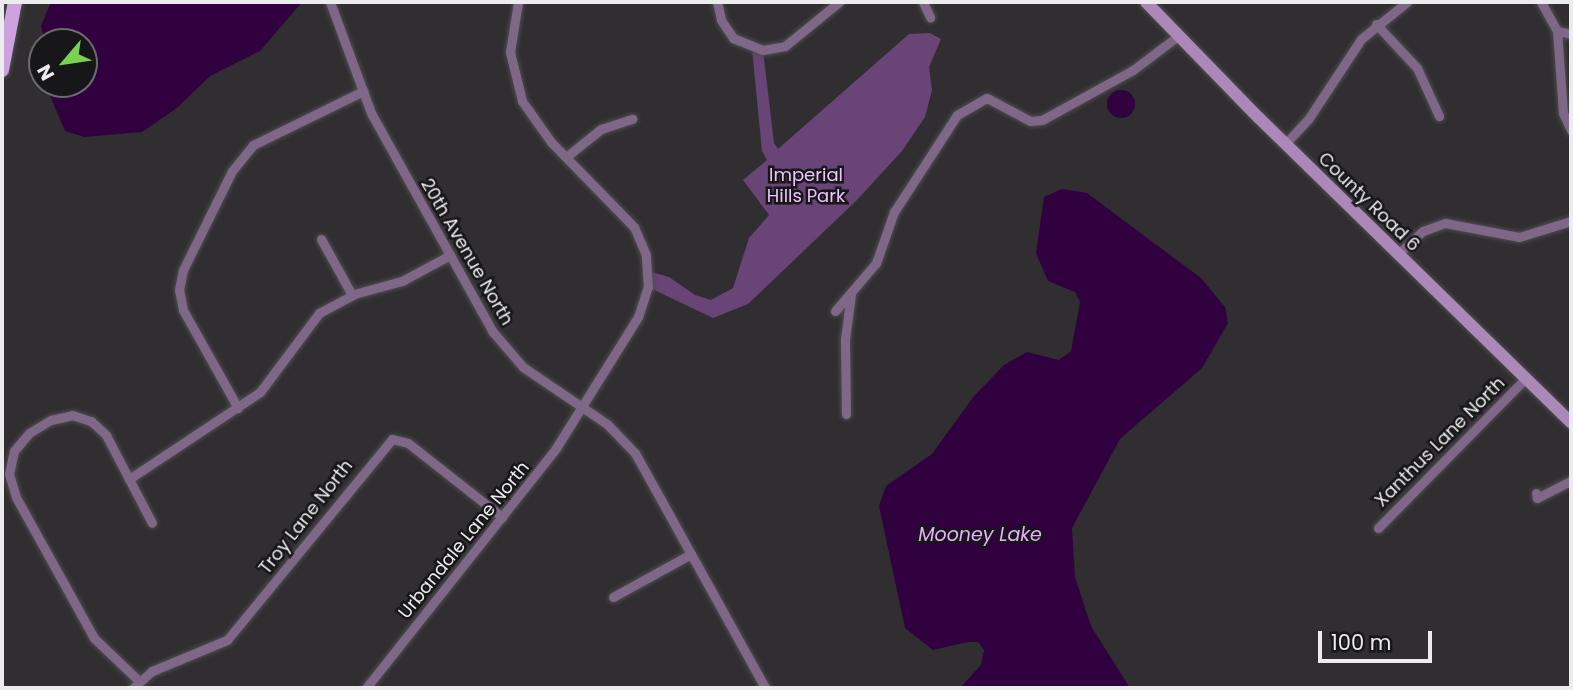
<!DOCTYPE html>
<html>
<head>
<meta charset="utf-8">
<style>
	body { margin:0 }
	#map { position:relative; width:1573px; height:690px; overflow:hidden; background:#302e31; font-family:Poppins,sans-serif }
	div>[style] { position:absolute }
	.green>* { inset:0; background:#694476 }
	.water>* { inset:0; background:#31003f }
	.round { border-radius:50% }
	.roads { filter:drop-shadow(0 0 2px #4e4c4f) drop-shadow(0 0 2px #4e4c4f) }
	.minor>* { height:9px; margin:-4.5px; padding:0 4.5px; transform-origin:4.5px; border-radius:4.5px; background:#7f6887 }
	.secondary>* { height:12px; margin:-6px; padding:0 6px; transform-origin:6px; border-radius:6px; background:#ac88b8 }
	.primary>* { height:14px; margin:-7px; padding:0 7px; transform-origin:7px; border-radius:7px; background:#cea1df }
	span { translate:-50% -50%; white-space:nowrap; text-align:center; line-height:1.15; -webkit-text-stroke:5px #171618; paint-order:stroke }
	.park-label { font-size:18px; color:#edc4fc }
	.street-label { font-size:18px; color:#ecebed }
	.water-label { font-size:19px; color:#e7b0fb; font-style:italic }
	.frame { position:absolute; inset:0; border:4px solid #ecebed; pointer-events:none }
	.north { position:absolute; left:28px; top:28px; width:70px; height:70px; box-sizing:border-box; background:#171618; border:2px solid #6c6b6d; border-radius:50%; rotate:241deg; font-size:19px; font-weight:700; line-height:28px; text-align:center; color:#ecebed }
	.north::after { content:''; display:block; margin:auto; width:24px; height:32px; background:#7cd155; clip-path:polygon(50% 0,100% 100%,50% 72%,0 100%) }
	.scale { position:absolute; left:1318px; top:631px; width:114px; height:32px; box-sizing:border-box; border:4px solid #ecebed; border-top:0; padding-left:9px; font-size:21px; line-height:24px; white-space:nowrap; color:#ecebed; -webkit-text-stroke:5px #171618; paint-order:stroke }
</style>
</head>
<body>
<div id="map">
	<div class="green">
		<i style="clip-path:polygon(930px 33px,941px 39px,929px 67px,932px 90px,925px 117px,902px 151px,856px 201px,748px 304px,713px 318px,648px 287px,648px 271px,669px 277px,695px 295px,711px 300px,733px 288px,749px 238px,769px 215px,743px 180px,767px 160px,762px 151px,752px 49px,763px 50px,774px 143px,778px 149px,909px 34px)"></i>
	</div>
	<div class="water">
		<i style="clip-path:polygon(51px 2px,302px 2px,260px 51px,210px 76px,177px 108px,142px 132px,84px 137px,65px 131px,48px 91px,47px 84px,84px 84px,84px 42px,45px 42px,41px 26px)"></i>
		<i class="round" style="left:1107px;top:90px;width:28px;height:28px"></i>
		<i style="clip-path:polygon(1062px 189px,1087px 193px,1201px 278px,1225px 307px,1228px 323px,1202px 368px,1120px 439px,1072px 528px,1075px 577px,1091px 626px,1130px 688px,960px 688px,981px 665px,984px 650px,978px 642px,968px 642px,933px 650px,905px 628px,879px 506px,886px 486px,932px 454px,974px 396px,1004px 365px,1027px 352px,1059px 360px,1071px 351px,1080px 302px,1075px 292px,1048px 281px,1036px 253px,1044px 197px)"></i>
	</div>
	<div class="roads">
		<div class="minor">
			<i style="left:330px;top:2px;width:118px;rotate:69.7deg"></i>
			<i style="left:371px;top:113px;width:251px;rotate:60.9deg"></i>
			<i style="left:493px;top:332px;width:46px;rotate:49.4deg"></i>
			<i style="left:523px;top:367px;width:102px;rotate:34.2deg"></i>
			<i style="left:607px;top:424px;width:40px;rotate:46deg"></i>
			<i style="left:635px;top:453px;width:269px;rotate:61deg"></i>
			<i style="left:717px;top:2px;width:18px;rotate:77deg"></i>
			<i style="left:721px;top:20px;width:22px;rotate:56deg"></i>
			<i style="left:733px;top:38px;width:32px;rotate:22deg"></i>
			<i style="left:763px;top:50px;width:22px;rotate:-10deg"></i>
			<i style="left:785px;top:46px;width:70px;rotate:-39.2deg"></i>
			<i style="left:923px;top:2px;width:17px;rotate:65deg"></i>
			<i style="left:1541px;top:2px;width:33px;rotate:61deg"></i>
			<i style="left:1557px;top:31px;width:82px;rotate:85.8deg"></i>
			<i style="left:1563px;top:113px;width:19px;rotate:65deg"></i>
			<i style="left:1376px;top:24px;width:60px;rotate:47deg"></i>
			<i style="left:1417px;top:68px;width:53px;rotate:65.4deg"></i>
			<i style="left:1557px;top:31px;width:14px;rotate:12deg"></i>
			<i style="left:1285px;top:144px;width:35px;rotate:-47deg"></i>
			<i style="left:1309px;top:118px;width:95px;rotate:-56.6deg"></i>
			<i style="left:1361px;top:39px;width:59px;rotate:-38.8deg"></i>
			<i style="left:566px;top:157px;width:45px;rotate:-38.7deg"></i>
			<i style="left:601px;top:129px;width:33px;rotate:-18deg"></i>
			<i style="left:321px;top:239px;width:64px;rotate:61deg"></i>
			<i style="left:1398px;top:254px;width:34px;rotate:-43deg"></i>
			<i style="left:1423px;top:231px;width:23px;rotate:-20deg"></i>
			<i style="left:1445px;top:223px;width:75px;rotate:10.7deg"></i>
			<i style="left:1519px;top:237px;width:54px;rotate:-17.1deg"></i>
			<i style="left:835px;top:311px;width:63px;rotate:-49.5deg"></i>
			<i style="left:876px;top:263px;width:54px;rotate:-70.6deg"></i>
			<i style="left:894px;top:212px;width:116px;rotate:-57deg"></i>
			<i style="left:957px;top:115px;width:34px;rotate:-30deg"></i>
			<i style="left:987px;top:98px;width:49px;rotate:28.1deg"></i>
			<i style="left:1030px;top:121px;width:12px;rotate:-5deg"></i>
			<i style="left:1042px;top:120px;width:104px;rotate:-28.8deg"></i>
			<i style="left:1133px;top:70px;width:56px;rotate:-37.1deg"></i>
			<i style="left:238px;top:408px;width:112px;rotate:-119.3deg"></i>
			<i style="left:183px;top:310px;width:20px;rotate:-101deg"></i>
			<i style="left:179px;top:290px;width:20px;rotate:-79deg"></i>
			<i style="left:183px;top:270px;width:110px;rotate:-63.7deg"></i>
			<i style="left:232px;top:171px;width:33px;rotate:-51deg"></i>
			<i style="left:253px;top:145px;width:123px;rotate:-26.1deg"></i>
			<i style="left:846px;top:414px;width:75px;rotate:-90.8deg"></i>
			<i style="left:845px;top:339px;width:45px;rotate:-82.4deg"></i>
			<i style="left:129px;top:479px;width:157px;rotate:-33.6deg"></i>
			<i style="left:260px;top:392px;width:99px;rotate:-53.2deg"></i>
			<i style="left:319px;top:313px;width:40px;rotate:-28deg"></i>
			<i style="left:354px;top:294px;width:50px;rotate:-15.2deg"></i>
			<i style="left:402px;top:281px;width:55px;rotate:-28.4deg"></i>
			<i style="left:1536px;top:493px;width:5px;rotate:79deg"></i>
			<i style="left:1537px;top:498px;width:38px;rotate:-27deg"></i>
			<i style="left:1378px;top:528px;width:209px;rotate:-45.4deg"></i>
			<i style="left:613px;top:597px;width:89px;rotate:-28.9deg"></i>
			<i style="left:139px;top:681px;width:62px;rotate:-136.3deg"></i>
			<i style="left:94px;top:638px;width:161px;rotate:-119deg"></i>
			<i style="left:16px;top:497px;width:24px;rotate:-107deg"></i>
			<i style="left:9px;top:474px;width:24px;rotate:-78deg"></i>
			<i style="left:14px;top:451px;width:23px;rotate:-50deg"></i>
			<i style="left:29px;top:433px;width:26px;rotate:-31deg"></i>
			<i style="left:51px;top:420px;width:22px;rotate:-13deg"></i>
			<i style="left:72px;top:415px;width:20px;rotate:18deg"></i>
			<i style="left:91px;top:421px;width:21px;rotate:43deg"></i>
			<i style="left:106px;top:435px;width:99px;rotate:62.4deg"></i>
			<i style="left:133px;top:688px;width:25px;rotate:-42deg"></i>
			<i style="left:152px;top:671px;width:81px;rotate:-22.5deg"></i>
			<i style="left:227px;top:640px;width:260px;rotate:-50.6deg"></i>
			<i style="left:392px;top:439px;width:16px;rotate:14deg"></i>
			<i style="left:408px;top:443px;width:120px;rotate:38.2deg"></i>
			<i style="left:366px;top:688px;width:306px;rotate:-51.6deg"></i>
			<i style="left:556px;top:448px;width:155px;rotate:-58deg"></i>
			<i style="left:638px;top:317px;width:32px;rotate:-72deg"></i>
			<i style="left:648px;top:287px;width:32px;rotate:-94deg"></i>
			<i style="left:646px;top:255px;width:30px;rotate:-113deg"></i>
			<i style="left:634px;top:227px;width:119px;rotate:-134.3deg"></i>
			<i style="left:551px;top:142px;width:50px;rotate:-125.3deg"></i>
			<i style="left:522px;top:101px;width:50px;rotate:-103.8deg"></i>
			<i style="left:510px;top:52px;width:51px;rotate:-80.9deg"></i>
		</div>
		<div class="secondary">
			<i style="left:1146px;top:2px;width:162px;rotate:45.8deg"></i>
			<i style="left:1259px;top:118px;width:436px;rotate:44.3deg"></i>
		</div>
		<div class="primary">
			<i style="left:2px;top:70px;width:69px;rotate:-79.2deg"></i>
		</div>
	</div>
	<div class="park-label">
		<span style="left:806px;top:186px">Imperial<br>Hills Park</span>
	</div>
	<div class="street-label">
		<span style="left:1369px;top:202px;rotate:44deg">County Road 6</span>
		<span style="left:467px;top:252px;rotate:60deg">20th Avenue North</span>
		<span style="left:1440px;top:442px;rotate:-45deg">Xanthus Lane North</span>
		<span style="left:306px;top:517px;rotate:-52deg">Troy Lane North</span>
		<span style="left:464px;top:540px;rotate:-51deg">Urbandale Lane North</span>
	</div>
	<div class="water-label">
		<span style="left:980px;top:535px">Mooney Lake</span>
	</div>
	<div class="frame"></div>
	<div class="north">N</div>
	<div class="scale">100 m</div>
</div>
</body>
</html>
